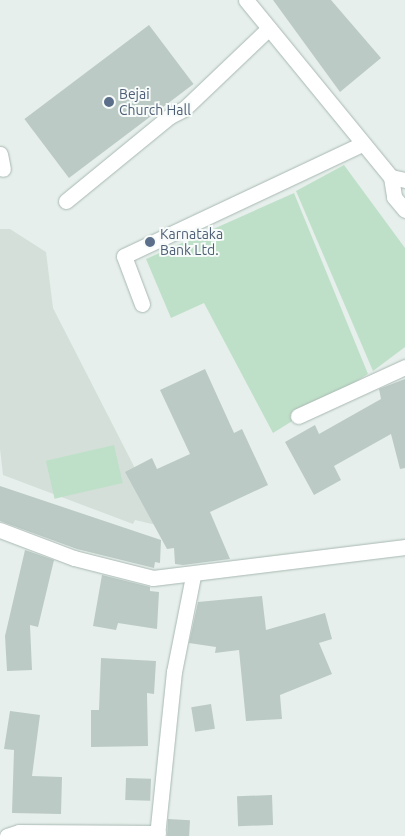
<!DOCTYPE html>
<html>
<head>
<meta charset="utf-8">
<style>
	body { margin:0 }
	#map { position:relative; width:405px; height:836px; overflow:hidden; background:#e6efeb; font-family:Ubuntu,sans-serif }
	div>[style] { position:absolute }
	.built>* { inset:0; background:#d4dfda }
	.green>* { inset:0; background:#bfe0c8; transform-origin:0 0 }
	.building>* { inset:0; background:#bbcac4; transform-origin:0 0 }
	.roads { filter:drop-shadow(0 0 1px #a8b8b2) drop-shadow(0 0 1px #a8b8b2) }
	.minor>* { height:15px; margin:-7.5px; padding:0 7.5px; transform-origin:7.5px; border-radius:7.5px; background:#fff }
	.dots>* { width:14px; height:14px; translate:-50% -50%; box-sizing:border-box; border:2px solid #f7fbf9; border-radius:50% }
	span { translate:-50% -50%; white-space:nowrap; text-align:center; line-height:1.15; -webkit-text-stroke:4px #f7fbf9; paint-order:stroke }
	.service-label { font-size:14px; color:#4e5e75 }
	.left { translate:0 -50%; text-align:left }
</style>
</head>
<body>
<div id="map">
	<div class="built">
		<i style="clip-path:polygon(0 229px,10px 229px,46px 252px,53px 308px,165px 527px,135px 520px,133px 524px,3px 475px,0 449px)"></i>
	</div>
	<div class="green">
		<i style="clip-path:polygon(344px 165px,405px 248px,405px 347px,373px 371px,296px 191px)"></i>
		<i style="clip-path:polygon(294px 193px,368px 374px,273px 433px,204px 303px,171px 318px,146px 259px)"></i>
		<i style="left:114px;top:445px;width:39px;height:70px;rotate:77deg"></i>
	</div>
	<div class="building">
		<i style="clip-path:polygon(273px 0,331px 0,381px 58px,340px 92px)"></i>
		<i style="left:149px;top:25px;width:74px;height:156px;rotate:53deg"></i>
		<i style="clip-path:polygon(205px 369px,234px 433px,242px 429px,268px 485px,210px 512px,230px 559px,183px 565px,175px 564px,174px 548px,167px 549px,125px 472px,152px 458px,157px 469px,190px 454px,160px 390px)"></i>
		<i style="clip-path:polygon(405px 379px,405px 468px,400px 469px,391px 434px,334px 466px,341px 480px,314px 495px,285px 442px,315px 425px,319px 434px,381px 399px,379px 389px)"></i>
		<i style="clip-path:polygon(0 486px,161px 540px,160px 563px,155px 562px,154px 568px,77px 549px,0 521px)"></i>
		<i style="clip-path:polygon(25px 550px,54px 560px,38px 627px,30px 625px,32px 670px,7px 671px,5px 636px)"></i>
		<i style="clip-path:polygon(102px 575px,150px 587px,150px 591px,159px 592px,157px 629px,118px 623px,116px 630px,93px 626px)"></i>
		<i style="clip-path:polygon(262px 596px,266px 630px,325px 613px,332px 639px,319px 643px,332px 674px,280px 695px,282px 719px,246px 721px,239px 650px,215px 653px,216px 647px,189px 643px,198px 602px)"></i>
		<i style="clip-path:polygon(101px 658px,156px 661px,154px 694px,147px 693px,148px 746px,91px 747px,91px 710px,99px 710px)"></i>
		<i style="left:211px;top:704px;width:25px;height:20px;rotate:81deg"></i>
		<i style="clip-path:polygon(10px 711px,40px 715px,32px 776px,62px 777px,61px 814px,12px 813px,14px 750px,4px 749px)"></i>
		<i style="left:126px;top:778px;width:25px;height:22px;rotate:2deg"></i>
		<i style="left:272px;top:795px;width:30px;height:35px;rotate:88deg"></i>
		<i style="left:168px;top:819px;width:22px;height:17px;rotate:3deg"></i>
	</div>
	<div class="roads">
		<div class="minor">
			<i style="left:246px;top:0;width:229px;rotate:50.7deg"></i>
			<i style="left:0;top:154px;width:15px;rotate:79deg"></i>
			<i style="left:405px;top:180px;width:14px;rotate:-168deg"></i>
			<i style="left:391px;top:177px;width:20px;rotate:81deg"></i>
			<i style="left:394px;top:197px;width:17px;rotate:50deg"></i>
			<i style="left:66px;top:201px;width:134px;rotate:-39.3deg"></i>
			<i style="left:170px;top:116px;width:16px;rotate:-27deg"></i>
			<i style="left:184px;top:109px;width:117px;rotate:-43.6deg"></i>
			<i style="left:142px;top:304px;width:51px;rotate:-110.6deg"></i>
			<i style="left:124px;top:256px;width:263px;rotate:-25.2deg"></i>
			<i style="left:298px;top:416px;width:118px;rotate:-24.6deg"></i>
			<i style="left:0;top:530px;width:79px;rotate:20.7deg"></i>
			<i style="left:74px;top:558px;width:81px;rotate:14.2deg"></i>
			<i style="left:153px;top:578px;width:254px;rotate:-7deg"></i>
			<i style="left:7px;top:836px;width:13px;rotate:-18deg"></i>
			<i style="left:19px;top:832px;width:139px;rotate:0.4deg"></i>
			<i style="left:157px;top:836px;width:165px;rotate:-84.1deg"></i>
			<i style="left:174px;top:672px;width:98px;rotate:-78.8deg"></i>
		</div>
	</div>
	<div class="dots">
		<i style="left:109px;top:102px;background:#5c6f8a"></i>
		<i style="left:150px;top:242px;background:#5c6f8a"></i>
	</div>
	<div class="service-label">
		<span class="left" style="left:119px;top:102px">Bejai<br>Church Hall</span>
		<span class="left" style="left:160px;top:242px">Karnataka<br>Bank Ltd.</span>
	</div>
</div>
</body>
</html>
